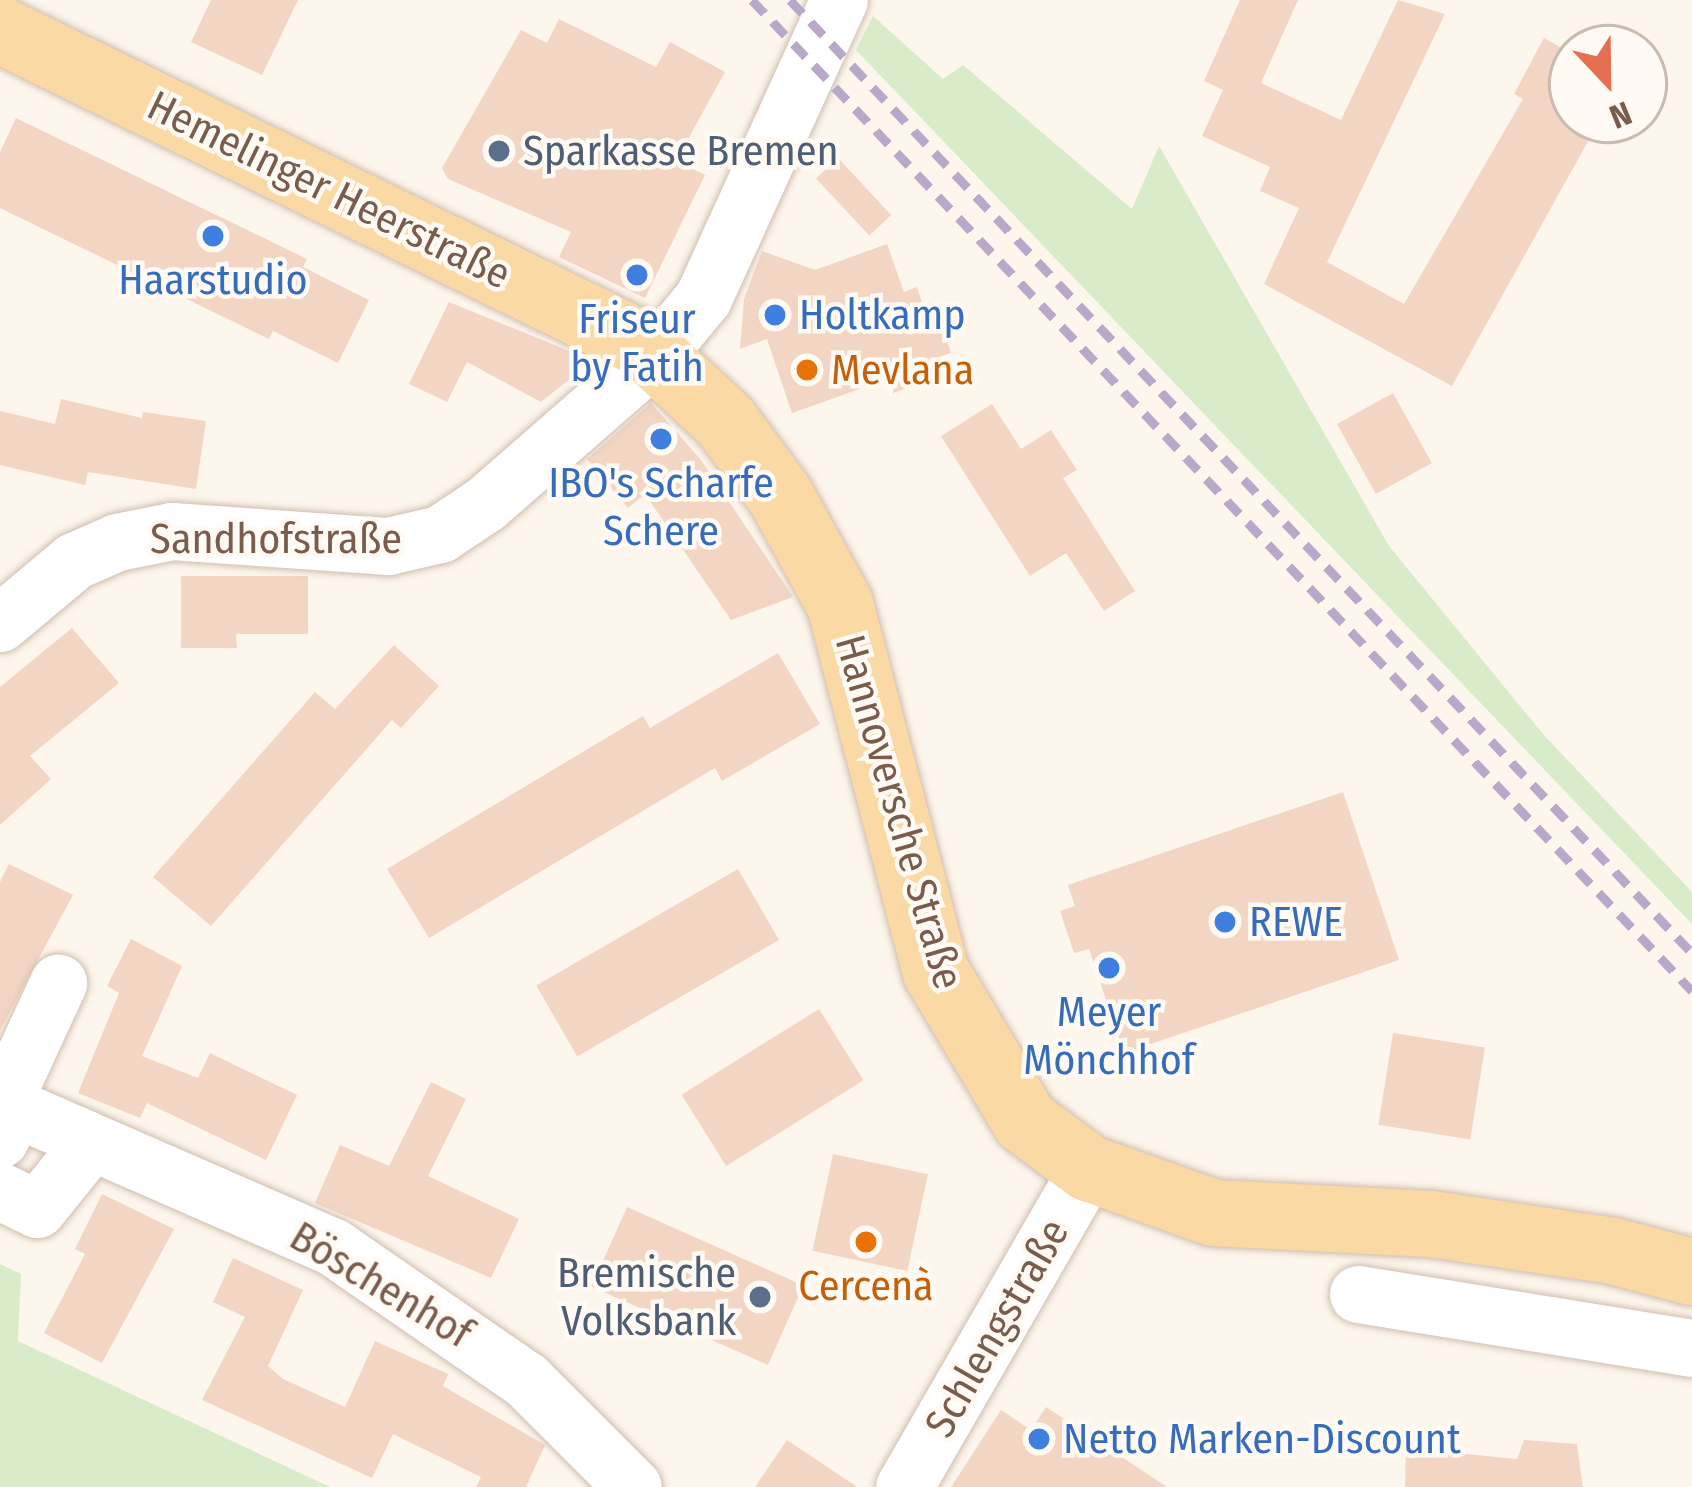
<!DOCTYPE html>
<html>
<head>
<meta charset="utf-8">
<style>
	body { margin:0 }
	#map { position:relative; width:1692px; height:1487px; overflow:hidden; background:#fdf6ec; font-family:"Fira Sans Condensed",sans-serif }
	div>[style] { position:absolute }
	.green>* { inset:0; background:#d8ecc9 }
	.building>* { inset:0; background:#f3d5c3; transform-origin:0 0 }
	.roads { filter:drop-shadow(0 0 3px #d1beb0) drop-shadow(0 0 3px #d1beb0) }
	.minor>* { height:57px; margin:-28.5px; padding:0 28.5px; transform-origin:28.5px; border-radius:28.5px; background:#fff }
	.major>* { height:66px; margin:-33px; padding:0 33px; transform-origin:33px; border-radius:33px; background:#fbd9a5 }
	.rail>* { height:9px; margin-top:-4.5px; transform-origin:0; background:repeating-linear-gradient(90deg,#b9a8c9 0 18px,transparent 0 30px) }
	.dots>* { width:33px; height:33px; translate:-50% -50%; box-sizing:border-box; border:6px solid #fffaf3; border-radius:50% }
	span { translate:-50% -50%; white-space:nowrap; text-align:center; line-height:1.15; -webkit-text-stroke:9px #fffaf3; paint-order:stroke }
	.service-label { font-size:42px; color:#4e5e75 }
	.left { translate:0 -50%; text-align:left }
	.right { translate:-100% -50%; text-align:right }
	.street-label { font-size:42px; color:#7a5c4d }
	.shop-label { font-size:42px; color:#366cbe }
	.food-label { font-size:42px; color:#c56008 }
	.north { position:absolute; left:1548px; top:24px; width:120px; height:120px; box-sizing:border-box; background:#fffaf3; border:3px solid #cabbb1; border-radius:50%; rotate:158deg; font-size:33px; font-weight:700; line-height:48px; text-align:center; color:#7a5c4d }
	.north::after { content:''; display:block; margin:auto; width:42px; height:54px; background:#e76f51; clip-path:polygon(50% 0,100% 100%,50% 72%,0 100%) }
</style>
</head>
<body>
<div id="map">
	<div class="green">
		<i style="clip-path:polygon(873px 16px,943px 79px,963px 65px,1132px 209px,1159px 146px,1389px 546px,1543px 734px,1692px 892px,1692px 924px,856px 50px)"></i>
		<i style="clip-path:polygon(0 1264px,21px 1274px,18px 1341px,330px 1487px,0 1487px)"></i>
	</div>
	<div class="building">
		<i style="clip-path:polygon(211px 0,298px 0,262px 75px,191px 42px)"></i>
		<i style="clip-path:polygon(1240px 0,1298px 0,1261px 83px,1341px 120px,1398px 0,1445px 14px,1327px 262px,1404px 304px,1523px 99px,1514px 94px,1544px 38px,1572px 54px,1572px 120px,1590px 120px,1584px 132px,1591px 136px,1452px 386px,1264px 284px,1299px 208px,1260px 191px,1270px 167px,1202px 136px,1223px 90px,1204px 81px)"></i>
		<i style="clip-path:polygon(559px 19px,656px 67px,670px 42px,725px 72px,676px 161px,705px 175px,645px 298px,559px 257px,571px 232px,448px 179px,442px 168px,521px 30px,547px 43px)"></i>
		<i style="clip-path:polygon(16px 118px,307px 259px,303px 267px,369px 300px,338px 363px,273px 331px,269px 339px,0 208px,0 152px)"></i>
		<i style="left:838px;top:158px;width:78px;height:30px;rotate:47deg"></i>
		<i style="clip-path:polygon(887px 244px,904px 292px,917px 287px,923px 306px,933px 302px,951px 353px,936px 358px,942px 376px,893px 393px,888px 379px,792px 413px,767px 339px,740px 349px,744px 299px,762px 251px,815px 270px)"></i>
		<i style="clip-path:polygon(449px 302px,574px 353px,580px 371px,541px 402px,467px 362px,447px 402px,409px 384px)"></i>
		<i style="left:1393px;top:393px;width:80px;height:64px;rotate:61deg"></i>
		<i style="clip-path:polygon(61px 399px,142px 418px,143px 412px,206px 421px,196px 489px,88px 472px,85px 485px,0 465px,0 411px,55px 424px)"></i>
		<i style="clip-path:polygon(651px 403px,701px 460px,793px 597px,731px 620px,645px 494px,628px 508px,587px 459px)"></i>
		<i style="clip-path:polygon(992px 404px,1021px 449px,1051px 430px,1077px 470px,1063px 478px,1135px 591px,1104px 611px,1066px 553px,1030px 576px,941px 436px)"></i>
		<i style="clip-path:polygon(181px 576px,308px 576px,308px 634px,236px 634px,237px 648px,181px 648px)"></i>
		<i style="clip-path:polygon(72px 628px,119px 683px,30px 756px,51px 779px,0 825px,0 687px)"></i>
		<i style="clip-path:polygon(394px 645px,439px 686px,401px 728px,392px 720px,211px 926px,153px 877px,315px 692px,335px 709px)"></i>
		<i style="clip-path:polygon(778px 653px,820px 724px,722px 781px,715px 768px,429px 938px,387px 869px,643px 716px,650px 728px)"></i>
		<i style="clip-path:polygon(1343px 792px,1399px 960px,1124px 1053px,1089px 949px,1074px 953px,1060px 911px,1075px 906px,1068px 885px)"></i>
		<i style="clip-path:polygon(9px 864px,73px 895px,0 1030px,0 882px)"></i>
		<i style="left:738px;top:869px;width:82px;height:233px;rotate:60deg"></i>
		<i style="clip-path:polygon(131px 939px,182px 966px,142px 1056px,198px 1078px,210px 1053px,297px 1095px,266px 1160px,147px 1103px,140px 1118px,78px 1093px,119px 993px,107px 986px)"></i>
		<i style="left:819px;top:1009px;width:84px;height:162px;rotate:58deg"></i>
		<i style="left:1393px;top:1033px;width:93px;height:93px;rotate:9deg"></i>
		<i style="clip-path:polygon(431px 1082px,466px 1099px,428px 1176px,519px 1219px,491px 1278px,315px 1203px,340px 1145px,389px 1166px)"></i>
		<i style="left:833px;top:1154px;width:97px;height:99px;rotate:12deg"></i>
		<i style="clip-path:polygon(102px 1194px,174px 1229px,102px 1363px,44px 1333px,85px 1254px,75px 1249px)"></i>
		<i style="left:627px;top:1207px;width:193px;height:87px;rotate:24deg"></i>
		<i style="clip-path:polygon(233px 1258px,303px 1290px,268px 1366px,283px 1379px,345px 1407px,375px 1341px,448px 1374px,443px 1386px,545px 1445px,526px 1487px,476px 1487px,481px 1477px,393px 1434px,372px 1478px,202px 1400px,245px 1317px,213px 1302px)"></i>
		<i style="clip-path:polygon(1046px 1407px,1167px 1487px,951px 1487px,1001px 1410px,1031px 1430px)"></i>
		<i style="clip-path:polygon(787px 1440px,857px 1487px,755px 1487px)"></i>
		<i style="clip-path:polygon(1524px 1440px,1577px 1444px,1583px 1487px,1405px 1487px,1406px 1448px,1517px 1459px)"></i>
	</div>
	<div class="roads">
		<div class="minor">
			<i style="left:0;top:623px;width:97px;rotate:-40deg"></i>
			<i style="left:74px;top:561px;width:47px;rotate:-23.8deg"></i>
			<i style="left:117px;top:542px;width:56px;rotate:-11.3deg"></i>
			<i style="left:172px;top:531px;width:217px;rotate:4deg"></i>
			<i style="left:388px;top:546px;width:53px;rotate:-13deg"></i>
			<i style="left:440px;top:534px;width:54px;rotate:-33.7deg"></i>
			<i style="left:485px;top:504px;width:227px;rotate:-41.1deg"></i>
			<i style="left:656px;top:355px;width:74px;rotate:-50.5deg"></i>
			<i style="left:703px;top:298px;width:328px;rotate:-65.5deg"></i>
			<i style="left:15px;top:1108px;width:22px;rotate:-103deg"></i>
			<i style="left:10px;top:1087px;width:115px;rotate:-65.2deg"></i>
			<i style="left:0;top:1139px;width:34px;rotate:-64deg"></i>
			<i style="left:15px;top:1108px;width:347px;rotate:23.6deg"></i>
			<i style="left:333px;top:1247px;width:234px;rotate:34.6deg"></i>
			<i style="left:526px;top:1380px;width:151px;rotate:45deg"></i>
			<i style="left:0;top:1191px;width:41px;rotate:25.9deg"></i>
			<i style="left:37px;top:1209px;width:86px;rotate:-51.1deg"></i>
			<i style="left:1358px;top:1294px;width:338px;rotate:9.2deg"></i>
			<i style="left:904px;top:1487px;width:368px;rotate:-60deg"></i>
		</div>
		<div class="major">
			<i style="left:0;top:30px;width:715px;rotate:26.06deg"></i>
			<i style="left:642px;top:344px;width:113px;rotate:42.9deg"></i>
			<i style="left:725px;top:421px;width:92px;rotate:53.4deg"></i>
			<i style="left:780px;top:495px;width:124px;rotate:61.2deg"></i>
			<i style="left:840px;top:604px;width:380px;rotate:75.4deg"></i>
			<i style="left:936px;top:972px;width:174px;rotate:59.1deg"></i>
			<i style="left:1025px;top:1121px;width:79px;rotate:36.7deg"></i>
			<i style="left:1088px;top:1168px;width:134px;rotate:19.7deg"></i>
			<i style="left:1214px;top:1213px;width:217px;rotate:2.9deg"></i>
			<i style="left:1431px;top:1224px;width:184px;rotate:8.4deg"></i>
			<i style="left:1613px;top:1251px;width:82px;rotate:14.9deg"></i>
		</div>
	</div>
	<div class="rail">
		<i style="left:752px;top:0;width:1366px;rotate:46.51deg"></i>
		<i style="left:790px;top:0;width:1312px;rotate:46.57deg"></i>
	</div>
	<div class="dots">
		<i style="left:499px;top:151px;background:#5c6f8a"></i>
		<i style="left:213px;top:236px;background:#3f7fe0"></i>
		<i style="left:637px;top:275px;background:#3f7fe0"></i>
		<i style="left:775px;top:315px;background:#3f7fe0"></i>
		<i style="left:807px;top:370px;background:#e8710a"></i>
		<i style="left:661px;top:439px;background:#3f7fe0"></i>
		<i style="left:1225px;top:922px;background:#3f7fe0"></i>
		<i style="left:1109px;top:968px;background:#3f7fe0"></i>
		<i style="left:866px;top:1242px;background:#e8710a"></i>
		<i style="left:760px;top:1297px;background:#5c6f8a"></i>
		<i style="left:1039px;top:1439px;background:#3f7fe0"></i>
	</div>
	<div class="service-label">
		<span class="left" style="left:523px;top:151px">Sparkasse Bremen</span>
		<span class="right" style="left:736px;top:1297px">Bremische<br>Volksbank</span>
	</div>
	<div class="street-label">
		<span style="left:329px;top:190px;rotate:26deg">Hemelinger Heerstraße</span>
		<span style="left:276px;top:539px">Sandhofstraße</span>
		<span style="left:899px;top:812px;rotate:74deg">Hannoversche Straße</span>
		<span style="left:381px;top:1285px;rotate:31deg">Böschenhof</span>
		<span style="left:997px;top:1328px;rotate:-60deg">Schlengstraße</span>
	</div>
	<div class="shop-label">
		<span style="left:213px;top:280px">Haarstudio</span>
		<span class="left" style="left:799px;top:315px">Holtkamp</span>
		<span style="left:637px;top:343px">Friseur<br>by Fatih</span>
		<span style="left:661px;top:507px">IBO's Scharfe<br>Schere</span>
		<span class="left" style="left:1249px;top:922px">REWE</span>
		<span style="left:1109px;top:1036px">Meyer<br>Mönchhof</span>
		<span class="left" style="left:1063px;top:1439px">Netto Marken-Discount</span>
	</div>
	<div class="food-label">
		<span class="left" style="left:831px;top:370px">Mevlana</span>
		<span style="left:866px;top:1286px">Cercenà</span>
	</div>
	<div class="north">N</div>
</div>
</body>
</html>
